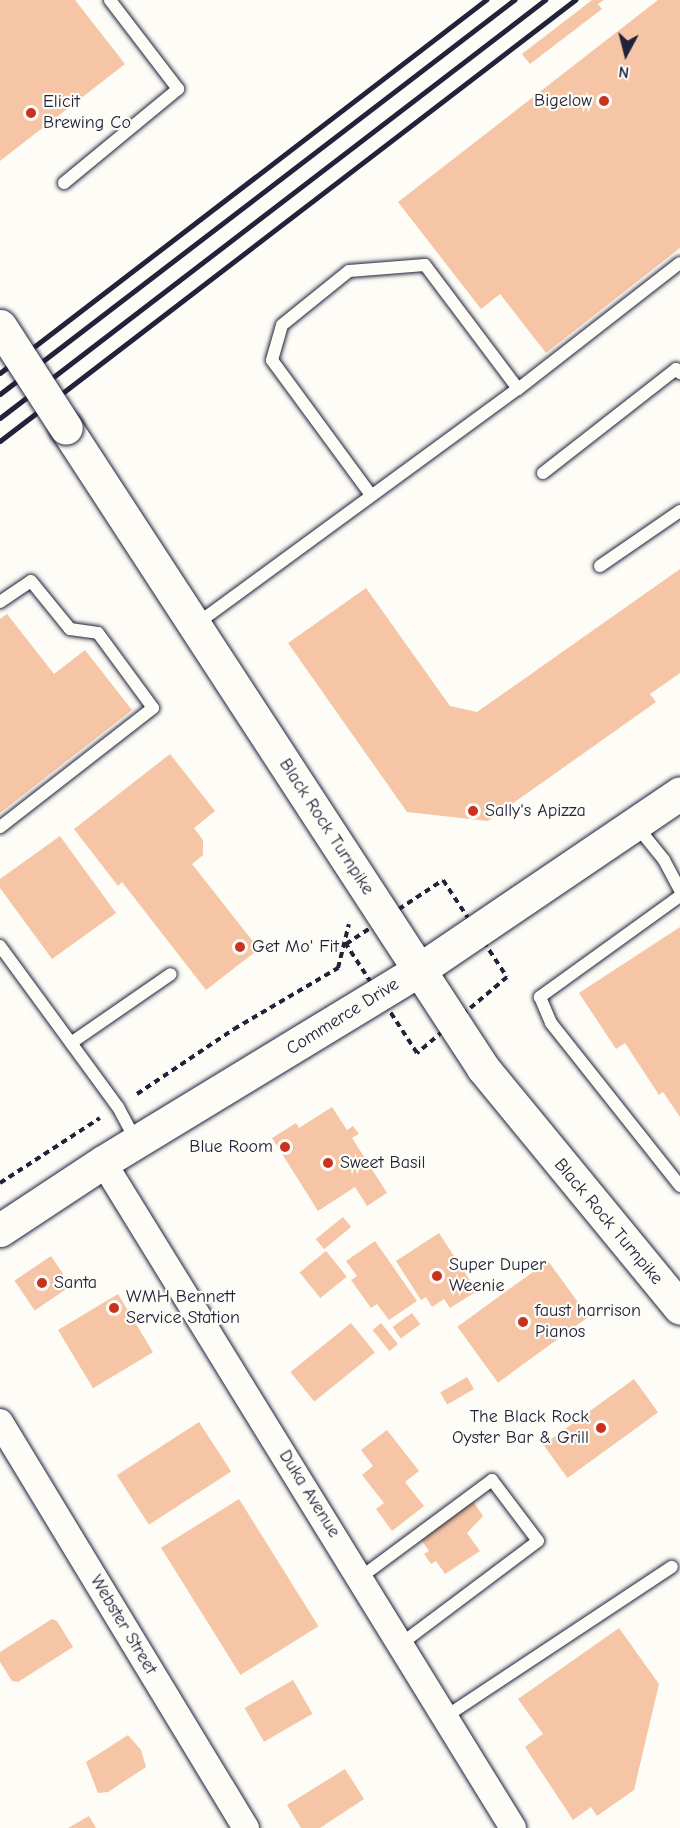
<!DOCTYPE html>
<html>
<head>
<meta charset="utf-8">
<style>
	body { margin:0 }
	#map { position:relative; width:680px; height:1828px; overflow:hidden; background:#fdfcf7; font-family:"Comic Neue",sans-serif }
	div>[style] { position:absolute }
	.building>* { inset:0; background:#f6c5a5; transform-origin:0 0 }
	.path>* { height:4px; margin-top:-2px; transform-origin:0; background:repeating-linear-gradient(90deg,#22223b 0 6px,transparent 0 10.5px) }
	.roads { filter:drop-shadow(0 0 2px #22223b) drop-shadow(0 0 2px #22223b) }
	.lane>* { height:12px; margin:-6px; padding:0 6px; transform-origin:6px; border-radius:6px; background:#fdfcf7 }
	.street>* { height:26px; margin:-13px; padding:0 13px; transform-origin:13px; border-radius:13px; background:#fdfcf7 }
	.secondary>* { height:33px; margin:-16.5px; padding:0 16.5px; transform-origin:16.5px; border-radius:16.5px; background:#fdfcf7 }
	.rail>* { height:4.5px; margin:-2.25px; padding:0 2.25px; transform-origin:2.25px; border-radius:2.25px; background:#22223b }
	.bridges { filter:drop-shadow(0 0 2px #22223b) drop-shadow(0 0 2px #22223b) }
	.secondary-bridge>* { height:33px; margin:-16.5px; padding:0 16.5px; transform-origin:16.5px; border-radius:16.5px; background:#fdfcf7 }
	.dots>* { width:16px; height:16px; translate:-50% -50%; box-sizing:border-box; border:3px solid #fdfcf7; border-radius:50% }
	span { translate:-50% -50%; white-space:nowrap; text-align:center; line-height:1.15; -webkit-text-stroke:4.5px #fdfcf7; paint-order:stroke }
	.poi-label { font-size:18px; color:#22223b }
	.right { translate:-100% -50%; text-align:right }
	.left { translate:0 -50%; text-align:left }
	.street-label { font-size:18px; color:#22223b }
	.north { position:absolute; left:596px; top:24px; width:60px; height:60px; -webkit-text-stroke:4px #fdfcf7; paint-order:stroke; rotate:187deg; font-size:16px; font-weight:700; line-height:24px; text-align:center; color:#22223b }
	.north::after { content:''; display:block; margin:auto; width:21px; height:27px; background:#22223b; clip-path:polygon(50% 0,100% 100%,50% 72%,0 100%) }
</style>
</head>
<body>
<div id="map">
	<div class="building">
		<i style="clip-path:polygon(0 0,75px 0,125px 64px,0 161px)"></i>
		<i style="clip-path:polygon(592px 0,604px 0,598px 4px,602px 9px,530px 64px,522px 54px)"></i>
		<i style="clip-path:polygon(658px 0,680px 0,680px 248px,546px 353px,500px 294px,481px 309px,398px 202px)"></i>
		<i style="clip-path:polygon(680px 569px,680px 673px,650px 694px,656px 702px,488px 821px,407px 812px,288px 643px,366px 588px,450px 706px,477px 712px)"></i>
		<i style="clip-path:polygon(7px 614px,54px 674px,85px 650px,132px 710px,0 813px,0 619px)"></i>
		<i style="clip-path:polygon(170px 754px,215px 811px,194px 828px,203px 840px,203px 855px,192px 864px,259px 949px,206px 990px,122px 882px,118px 886px,74px 829px)"></i>
		<i style="clip-path:polygon(60px 836px,116px 913px,52px 959px,0 888px,0 879px)"></i>
		<i style="clip-path:polygon(680px 927px,680px 1117px,663px 1092px,659px 1095px,625px 1043px,616px 1049px,579px 993px)"></i>
		<i style="clip-path:polygon(332px 1107px,347px 1130px,353px 1126px,359px 1134px,352px 1138px,387px 1193px,367px 1206px,355px 1187px,318px 1211px,272px 1138px,296px 1123px,299px 1128px)"></i>
		<i style="left:343px;top:1217px;width:13px;height:35px;rotate:51deg"></i>
		<i style="clip-path:polygon(439px 1233px,477px 1291px,450px 1308px,444px 1299px,432px 1307px,426px 1297px,421px 1300px,396px 1261px)"></i>
		<i style="clip-path:polygon(375px 1241px,417px 1301px,389px 1320px,377px 1304px,371px 1308px,351px 1280px,357px 1276px,346px 1261px)"></i>
		<i style="left:326px;top:1251px;width:33px;height:34px;rotate:51deg"></i>
		<i style="left:51px;top:1256px;width:36px;height:44px;rotate:56deg"></i>
		<i style="left:548px;top:1261px;width:69px;height:112px;rotate:54deg"></i>
		<i style="left:118px;top:1294px;width:68px;height:70px;rotate:59deg"></i>
		<i style="left:412px;top:1313px;width:14px;height:24px;rotate:54deg"></i>
		<i style="left:351px;top:1323px;width:38px;height:78px;rotate:51deg"></i>
		<i style="left:381px;top:1323px;width:27px;height:11px;rotate:51deg"></i>
		<i style="left:467px;top:1377px;width:14px;height:31px;rotate:60deg"></i>
		<i style="left:634px;top:1379px;width:41px;height:112px;rotate:54deg"></i>
		<i style="left:199px;top:1422px;width:59px;height:98px;rotate:57deg"></i>
		<i style="clip-path:polygon(387px 1430px,419px 1471px,405px 1482px,424px 1506px,392px 1531px,376px 1509px,384px 1503px,362px 1475px,373px 1466px,361px 1450px)"></i>
		<i style="left:239px;top:1499px;width:150px;height:92px;rotate:58deg"></i>
		<i style="clip-path:polygon(473px 1501px,483px 1516px,467px 1533px,480px 1551px,445px 1574px,436px 1561px,431px 1564px,424px 1554px,429px 1551px,420px 1538px)"></i>
		<i style="clip-path:polygon(52px 1619px,57px 1621px,73px 1647px,18px 1682px,12px 1681px,0 1662px,0 1652px)"></i>
		<i style="clip-path:polygon(619px 1628px,659px 1684px,634px 1790px,597px 1816px,591px 1807px,573px 1820px,525px 1747px,543px 1734px,518px 1699px)"></i>
		<i style="left:293px;top:1680px;width:39px;height:56px;rotate:60deg"></i>
		<i style="clip-path:polygon(128px 1735px,141px 1750px,146px 1767px,108px 1792px,98px 1793px,86px 1762px)"></i>
		<i style="clip-path:polygon(345px 1769px,364px 1799px,320px 1828px,301px 1828px,287px 1805px)"></i>
		<i style="clip-path:polygon(89px 1816px,96px 1828px,68px 1828px)"></i>
	</div>
	<div class="path">
		<i style="left:443px;top:880px;width:116px;rotate:56.6deg"></i>
		<i style="left:507px;top:977px;width:118px;rotate:139.8deg"></i>
		<i style="left:417px;top:1053px;width:130px;rotate:-123.1deg"></i>
		<i style="left:346px;top:944px;width:116px;rotate:-33.4deg"></i>
		<i style="left:137px;top:1094px;width:117px;rotate:-33.8deg"></i>
		<i style="left:234px;top:1029px;width:121px;rotate:-30.4deg"></i>
		<i style="left:338px;top:968px;width:45px;rotate:-76deg"></i>
		<i style="left:0;top:1183px;width:119px;rotate:-33deg"></i>
	</div>
	<div class="roads">
		<div class="lane">
			<i style="left:64px;top:183px;width:148px;rotate:-39.5deg"></i>
			<i style="left:178px;top:89px;width:112px;rotate:-127.4deg"></i>
			<i style="left:543px;top:473px;width:169px;rotate:-38deg"></i>
			<i style="left:676px;top:369px;width:6px;rotate:45deg"></i>
			<i style="left:371px;top:495px;width:167px;rotate:-126.3deg"></i>
			<i style="left:272px;top:360px;width:36px;rotate:-74deg"></i>
			<i style="left:282px;top:325px;width:86px;rotate:-38.9deg"></i>
			<i style="left:349px;top:271px;width:76px;rotate:-4.5deg"></i>
			<i style="left:425px;top:265px;width:155px;rotate:53.1deg"></i>
			<i style="left:600px;top:566px;width:97px;rotate:-34.5deg"></i>
			<i style="left:0;top:602px;width:37px;rotate:-34deg"></i>
			<i style="left:31px;top:581px;width:62px;rotate:50.9deg"></i>
			<i style="left:70px;top:629px;width:28px;rotate:8deg"></i>
			<i style="left:98px;top:633px;width:93px;rotate:53.7deg"></i>
			<i style="left:153px;top:708px;width:194px;rotate:142.1deg"></i>
			<i style="left:195px;top:625px;width:400px;rotate:-36.2deg"></i>
			<i style="left:518px;top:389px;width:205px;rotate:-37.9deg"></i>
			<i style="left:635px;top:824px;width:46px;rotate:51.1deg"></i>
			<i style="left:664px;top:860px;width:34px;rotate:62deg"></i>
			<i style="left:680px;top:896px;width:173px;rotate:144.2deg"></i>
			<i style="left:540px;top:997px;width:28px;rotate:67deg"></i>
			<i style="left:551px;top:1023px;width:208px;rotate:51.6deg"></i>
			<i style="left:0;top:946px;width:200px;rotate:53.8deg"></i>
			<i style="left:118px;top:1107px;width:38px;rotate:62deg"></i>
			<i style="left:71px;top:1043px;width:121px;rotate:-34.6deg"></i>
			<i style="left:361px;top:1577px;width:163px;rotate:-36.5deg"></i>
			<i style="left:492px;top:1480px;width:76px;rotate:53deg"></i>
			<i style="left:538px;top:1541px;width:171px;rotate:143.1deg"></i>
			<i style="left:445px;top:1717px;width:272px;rotate:-33.5deg"></i>
		</div>
		<div class="street">
			<i style="left:103px;top:1162px;width:782px;rotate:58.38deg"></i>
			<i style="left:0;top:1422px;width:475px;rotate:58.8deg"></i>
		</div>
		<div class="secondary">
			<i style="left:66px;top:428px;width:764px;rotate:56.91deg"></i>
			<i style="left:483px;top:1068px;width:310px;rotate:50.6deg"></i>
			<i style="left:0;top:1230px;width:123px;rotate:-33.4deg"></i>
			<i style="left:103px;top:1162px;width:370px;rotate:-31.3deg"></i>
			<i style="left:419px;top:970px;width:315px;rotate:-34.1deg"></i>
		</div>
	</div>
	<div class="rail">
		<i style="left:0;top:373px;width:613px;rotate:-37.51deg"></i>
		<i style="left:0;top:394px;width:648px;rotate:-37.47deg"></i>
		<i style="left:0;top:418px;width:687px;rotate:-37.49deg"></i>
		<i style="left:0;top:441px;width:725px;rotate:-37.49deg"></i>
	</div>
	<div class="bridges">
		<div class="secondary-bridge">
			<i style="left:0;top:326px;width:121px;rotate:57.1deg"></i>
		</div>
	</div>
	<div class="dots">
		<i style="left:604px;top:101px;background:#c8321e"></i>
		<i style="left:31px;top:113px;background:#c8321e"></i>
		<i style="left:473px;top:811px;background:#c8321e"></i>
		<i style="left:240px;top:947px;background:#c8321e"></i>
		<i style="left:285px;top:1147px;background:#c8321e"></i>
		<i style="left:328px;top:1163px;background:#c8321e"></i>
		<i style="left:437px;top:1276px;background:#c8321e"></i>
		<i style="left:42px;top:1283px;background:#c8321e"></i>
		<i style="left:114px;top:1308px;background:#c8321e"></i>
		<i style="left:523px;top:1322px;background:#c8321e"></i>
		<i style="left:601px;top:1428px;background:#c8321e"></i>
	</div>
	<div class="poi-label">
		<span class="right" style="left:592px;top:101px">Bigelow</span>
		<span class="left" style="left:43px;top:113px">Elicit<br>Brewing Co</span>
		<span class="left" style="left:485px;top:811px">Sally's Apizza</span>
		<span class="left" style="left:252px;top:947px">Get Mo' Fit</span>
		<span class="right" style="left:273px;top:1147px">Blue Room</span>
		<span class="left" style="left:340px;top:1163px">Sweet Basil</span>
		<span class="left" style="left:449px;top:1276px">Super Duper<br>Weenie</span>
		<span class="left" style="left:54px;top:1283px">Santa</span>
		<span class="left" style="left:126px;top:1308px">WMH Bennett<br>Service Station</span>
		<span class="left" style="left:535px;top:1322px">faust harrison<br>Pianos</span>
		<span class="right" style="left:589px;top:1428px">The Black Rock<br>Oyster Bar &amp; Grill</span>
	</div>
	<div class="street-label">
		<span style="left:326px;top:827px;rotate:57deg">Black Rock Turnpike</span>
		<span style="left:343px;top:1017px;rotate:-32deg">Commerce Drive</span>
		<span style="left:608px;top:1222px;rotate:50deg">Black Rock Turnpike</span>
		<span style="left:309px;top:1494px;rotate:58deg">Duka Avenue</span>
		<span style="left:123px;top:1625px;rotate:59deg">Webster Street</span>
	</div>
	<div class="north">N</div>
</div>
</body>
</html>
